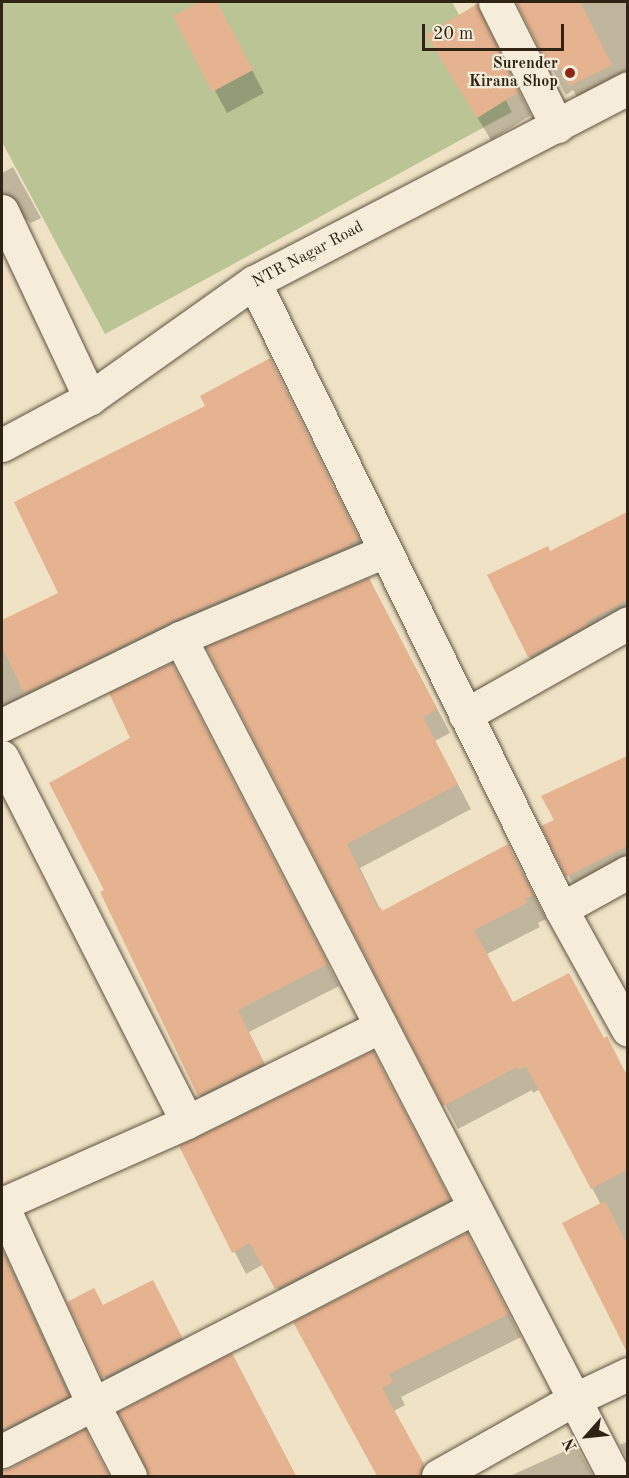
<!DOCTYPE html>
<html>
<head>
<meta charset="utf-8">
<style>
	body { margin:0 }
	#map { position:relative; width:629px; height:1478px; overflow:hidden; background:#f0e3c5; font-family:"Old Standard TT",serif }
	div>[style] { position:absolute }
	.green>* { inset:0; background:#bac495 }
	.shadow>* { inset:0; background:#0003 }
	.building>* { inset:0; background:#e6b391 }
	.roads { filter:drop-shadow(0 0 2px #5f5340) drop-shadow(0 0 2px #5f5340) }
	.minor>* { height:33px; margin:-16.5px; padding:0 16.5px; transform-origin:16.5px; border-radius:16.5px; background:#f5edd9 }
	.dots>* { width:16px; height:16px; translate:-50% -50%; box-sizing:border-box; border:3px solid #f5edd9; border-radius:50% }
	span { translate:-50% -50%; white-space:nowrap; text-align:center; line-height:1.15; -webkit-text-stroke:4.5px #f5edd9; paint-order:stroke }
	.poi-label { font-size:16px; color:#2f2314; font-weight:700 }
	.right { translate:-100% -50%; text-align:right }
	.street-label { font-size:16px; color:#2f2314 }
	.frame { position:absolute; inset:0; border:3px solid #2f2314; pointer-events:none }
	.north { position:absolute; left:557px; top:1406px; width:60px; height:60px; -webkit-text-stroke:4px #f5edd9; paint-order:stroke; rotate:243deg; font-size:16px; font-weight:700; line-height:24px; text-align:center; color:#2f2314 }
	.north::after { content:''; display:block; margin:auto; width:21px; height:27px; background:#2f2314; clip-path:polygon(50% 0,100% 100%,50% 72%,0 100%) }
	.scale { position:absolute; left:422px; top:24px; width:142px; height:27px; box-sizing:border-box; border:3px solid #2f2314; border-top:0; padding-left:8px; font-size:18px; line-height:21px; white-space:nowrap; color:#2f2314; -webkit-text-stroke:4px #f5edd9; paint-order:stroke }
</style>
</head>
<body>
<div id="map">
	<div class="green">
		<i style="clip-path:polygon(2px 2px,452px 2px,512px 112px,105px 334px,2px 142px)"></i>
	</div>
	<div class="shadow">
		<i style="clip-path:polygon(202px 2px,216px 2px,264px 93px,227px 113px,175px 16px)"></i>
		<i style="clip-path:polygon(516px 2px,628px 2px,628px 87px,584px 109px,573px 90px,566px 95px)"></i>
		<i style="clip-path:polygon(476px 6px,531px 115px,491px 140px,441px 58px)"></i>
		<i style="clip-path:polygon(13px 167px,41px 218px,31px 223px,18px 214px,2px 221px,2px 173px)"></i>
		<i style="clip-path:polygon(270px 360px,370px 561px,2px 735px,2px 622px,60px 594px,207px 407px)"></i>
		<i style="clip-path:polygon(628px 514px,628px 628px,542px 677px,529px 656px,550px 553px)"></i>
		<i style="clip-path:polygon(382px 604px,450px 733px,435px 741px,471px 809px,360px 868px,382px 913px,508px 846px,521px 870px,546px 919px,538px 923px,540px 927px,487px 954px,513px 1004px,604px 1040px,628px 1076px,628px 1354px,564px 1224px,601px 1205px,540px 1089px,533px 1093px,532px 1090px,458px 1129px,208px 648px)"></i>
		<i style="clip-path:polygon(183px 686px,339px 986px,249px 1032px,275px 1085px,212px 1116px,200px 1095px,107px 890px,132px 739px)"></i>
		<i style="clip-path:polygon(628px 758px,628px 878px,582px 901px,543px 827px,556px 820px,543px 796px)"></i>
		<i style="clip-path:polygon(384px 1074px,461px 1221px,289px 1310px,264px 1264px,246px 1274px,181px 1147px)"></i>
		<i style="clip-path:polygon(2px 1248px,80px 1418px,2px 1460px)"></i>
		<i style="clip-path:polygon(479px 1257px,521px 1337px,401px 1397px,405px 1405px,394px 1411px,429px 1476px,379px 1476px,295px 1323px)"></i>
		<i style="clip-path:polygon(153px 1282px,193px 1360px,116px 1400px,69px 1302px,103px 1307px)"></i>
		<i style="clip-path:polygon(244px 1377px,296px 1476px,150px 1476px,148px 1467px)"></i>
		<i style="clip-path:polygon(628px 1441px,628px 1461px,620px 1445px)"></i>
		<i style="clip-path:polygon(576px 1446px,593px 1476px,510px 1476px)"></i>
		<i style="clip-path:polygon(97px 1453px,109px 1476px,2px 1476px,2px 1471px)"></i>
	</div>
	<div class="building">
		<i style="clip-path:polygon(199px 2px,217px 2px,253px 70px,212px 92px,173px 16px)"></i>
		<i style="clip-path:polygon(516px 2px,580px 2px,612px 65px,569px 86px,560px 67px,551px 72px)"></i>
		<i style="clip-path:polygon(477px 4px,519px 92px,477px 118px,426px 35px)"></i>
		<i style="clip-path:polygon(270px 358px,359px 539px,350px 543px,351px 545px,172px 621px,24px 693px,2px 647px,2px 620px,58px 593px,14px 502px,205px 406px,200px 396px)"></i>
		<i style="clip-path:polygon(627px 512px,627px 600px,586px 622px,587px 625px,528px 657px,487px 575px,548px 546px,550px 551px)"></i>
		<i style="clip-path:polygon(369px 578px,437px 709px,423px 717px,458px 784px,347px 844px,378px 909px,381px 907px,382px 911px,508px 844px,533px 895px,525px 899px,527px 903px,474px 930px,513px 1002px,569px 973px,604px 1038px,607px 1036px,627px 1076px,627px 1170px,591px 1189px,526px 1066px,518px 1070px,517px 1067px,443px 1106px,206px 647px)"></i>
		<i style="clip-path:polygon(172px 663px,328px 964px,238px 1010px,264px 1063px,198px 1096px,100px 892px,104px 890px,49px 783px,130px 738px,109px 693px)"></i>
		<i style="clip-path:polygon(627px 756px,627px 846px,566px 877px,541px 826px,554px 820px,541px 796px)"></i>
		<i style="clip-path:polygon(373px 1051px,450px 1199px,275px 1289px,250px 1243px,232px 1253px,179px 1146px)"></i>
		<i style="clip-path:polygon(605px 1201px,627px 1244px,627px 1352px,562px 1223px)"></i>
		<i style="clip-path:polygon(467px 1233px,509px 1314px,389px 1374px,393px 1382px,382px 1388px,424px 1464px,419px 1476px,377px 1476px,293px 1322px)"></i>
		<i style="clip-path:polygon(2px 1249px,68px 1396px,2px 1430px)"></i>
		<i style="clip-path:polygon(153px 1280px,182px 1337px,102px 1378px,67px 1302px,94px 1288px,103px 1305px)"></i>
		<i style="clip-path:polygon(232px 1353px,296px 1476px,149px 1476px,118px 1412px)"></i>
		<i style="clip-path:polygon(85px 1429px,109px 1476px,2px 1476px,2px 1470px,11px 1468px)"></i>
	</div>
	<div class="roads">
		<div class="minor">
			<i style="left:495px;top:2px;width:139px;rotate:63.4deg"></i>
			<i style="left:2px;top:211px;width:207px;rotate:64.8deg"></i>
			<i style="left:254px;top:282px;width:698px;rotate:63.91deg"></i>
			<i style="left:561px;top:909px;width:138px;rotate:61deg"></i>
			<i style="left:2px;top:445px;width:100px;rotate:-28.1deg"></i>
			<i style="left:90px;top:398px;width:201px;rotate:-35.3deg"></i>
			<i style="left:254px;top:282px;width:421px;rotate:-27.4deg"></i>
			<i style="left:180px;top:638px;width:944px;rotate:62.62deg"></i>
			<i style="left:465px;top:715px;width:187px;rotate:-29.4deg"></i>
			<i style="left:2px;top:725px;width:198px;rotate:-26deg"></i>
			<i style="left:180px;top:638px;width:223px;rotate:-23deg"></i>
			<i style="left:2px;top:757px;width:409px;rotate:63.1deg"></i>
			<i style="left:561px;top:909px;width:77px;rotate:-28.9deg"></i>
			<i style="left:2px;top:1204px;width:202px;rotate:-23.9deg"></i>
			<i style="left:187px;top:1122px;width:216px;rotate:-26.3deg"></i>
			<i style="left:2px;top:1205px;width:217px;rotate:65.4deg"></i>
			<i style="left:92px;top:1402px;width:83px;rotate:62.8deg"></i>
			<i style="left:2px;top:1451px;width:531px;rotate:-27.24deg"></i>
			<i style="left:438px;top:1476px;width:155px;rotate:-29.4deg"></i>
			<i style="left:573px;top:1400px;width:61px;rotate:-25.3deg"></i>
		</div>
	</div>
	<div class="dots">
		<i style="left:570px;top:73px;background:#8f2418"></i>
	</div>
	<div class="poi-label">
		<span class="right" style="left:558px;top:73px">Surender<br>Kirana Shop</span>
	</div>
	<div class="street-label">
		<span style="left:308px;top:255px;rotate:-28deg">NTR Nagar Road</span>
	</div>
	<div class="frame"></div>
	<div class="north">N</div>
	<div class="scale">20 m</div>
</div>
</body>
</html>
